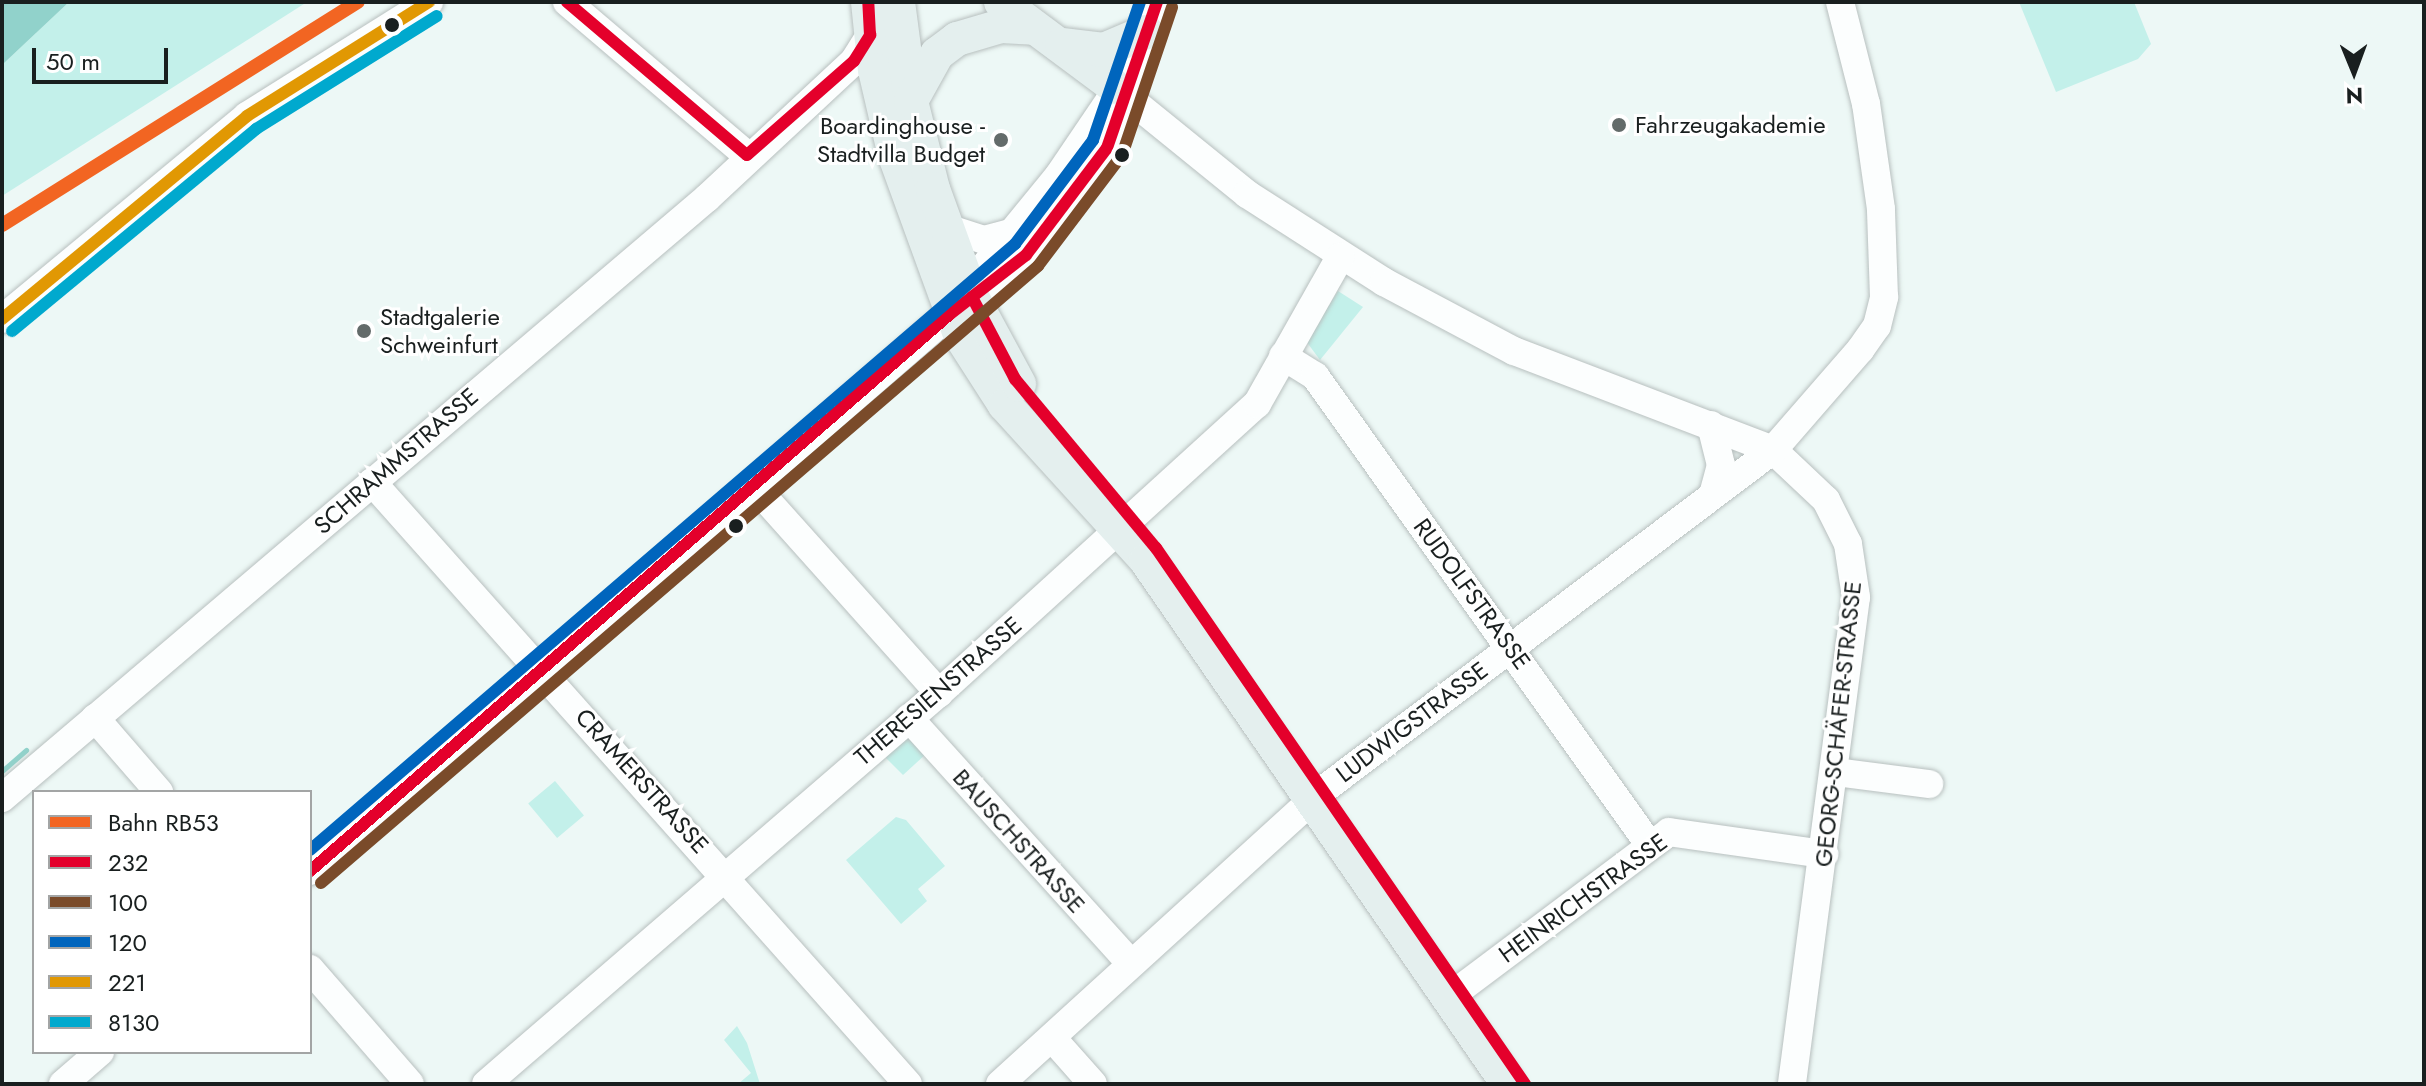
<!DOCTYPE html>
<html>
<head>
<meta charset="utf-8">
<style>
	body { margin:0 }
	#map { position:relative; width:2426px; height:1086px; overflow:hidden; background:#edf8f6; font-family:Jost,sans-serif }
	div>[style] { position:absolute }
	.green>* { inset:0; background:#c3f0ea; transform-origin:0 0 }
	.water>* { inset:0; background:#91d2cb }
	.stream>* { height:5px; margin:-2.5px; padding:0 2.5px; transform-origin:2.5px; border-radius:2.5px; background:#91d2cb }
	.roads { filter:drop-shadow(0 0 2px #b8c0bf) drop-shadow(0 0 2px #b8c0bf) }
	.minor>* { height:28px; margin:-14px; padding:0 14px; transform-origin:14px; border-radius:14px; background:#fcfefe }
	.major>* { height:34px; margin:-17px; padding:0 17px; transform-origin:17px; border-radius:17px; background:#e4efee }
	.bus-1>* { height:12px; margin:-6px; padding:0 6px; transform-origin:6px; border-radius:6px; background:#e4002b }
	.bus-2>* { height:12px; margin:-6px; padding:0 6px; transform-origin:6px; border-radius:6px; background:#7a4b2a }
	.bus-3>* { height:12px; margin:-6px; padding:0 6px; transform-origin:6px; border-radius:6px; background:#0065bd }
	.bus-4>* { height:12px; margin:-6px; padding:0 6px; transform-origin:6px; border-radius:6px; background:#e19803 }
	.bus-5>* { height:12px; margin:-6px; padding:0 6px; transform-origin:6px; border-radius:6px; background:#00a9ce }
	.rail-1>* { height:14px; margin:-7px; padding:0 7px; transform-origin:7px; border-radius:7px; background:#f26522 }
	.dots>* { width:22px; height:22px; translate:-50% -50%; box-sizing:border-box; border:4px solid #fff; border-radius:50% }
	span { translate:-50% -50%; white-space:nowrap; text-align:center; line-height:1.15; -webkit-text-stroke:6px #fff; paint-order:stroke }
	.poi-label { font-size:24px; color:#191f1f }
	.left { translate:0 -50%; text-align:left }
	.right { translate:-100% -50%; text-align:right }
	.street-label { font-size:24px; color:#191f1f }
	.frame { position:absolute; inset:0; border:4px solid #191f1f; pointer-events:none }
	.legend { position:absolute; left:32px; top:790px; width:280px; height:264px; box-sizing:border-box; background:#fff; border:2px solid #a3a5a5; margin:0; padding:10px 14px; list-style:none; font-size:24px; color:#191f1f }
	.legend li { display:flex; align-items:center; gap:16px; height:40px }
	.legend b { width:40px; border:2px solid #a3a5a5 }
	.north { position:absolute; left:2314px; top:32px; width:80px; height:80px; -webkit-text-stroke:6px #fff; paint-order:stroke; rotate:179deg; font-size:22px; font-weight:700; line-height:32px; text-align:center; color:#191f1f }
	.north::after { content:''; display:block; margin:auto; width:28px; height:36px; background:#191f1f; clip-path:polygon(50% 0,100% 100%,50% 72%,0 100%) }
	.scale { position:absolute; left:32px; top:48px; width:136px; height:36px; box-sizing:border-box; border:4px solid #191f1f; border-top:0; padding-left:10px; font-size:24px; line-height:28px; white-space:nowrap; color:#191f1f; -webkit-text-stroke:6px #fff; paint-order:stroke }
</style>
</head>
<body>
<div id="map">
	<div class="green">
		<i style="clip-path:polygon(69px 2px,307px 2px,2px 196px,2px 65px)"></i>
		<i style="clip-path:polygon(2019px 2px,2134px 2px,2151px 44px,2138px 59px,2056px 92px)"></i>
		<i style="clip-path:polygon(1338px 291px,1363px 307px,1320px 360px,1306px 341px)"></i>
		<i style="clip-path:polygon(908px 736px,926px 754px,903px 775px,883px 755px)"></i>
		<i style="left:555px;top:781px;width:45px;height:35px;rotate:50deg"></i>
		<i style="clip-path:polygon(896px 817px,906px 820px,945px 866px,918px 889px,927px 901px,901px 924px,846px 860px)"></i>
		<i style="clip-path:polygon(737px 1026px,747px 1043px,760px 1084px,738px 1084px,751px 1073px,724px 1040px)"></i>
	</div>
	<div class="water">
		<i style="clip-path:polygon(2px 2px,69px 2px,2px 65px)"></i>
	</div>
	<div class="stream">
		<i style="left:2px;top:771px;width:32px;rotate:-41deg"></i>
	</div>
	<div class="roads">
		<div class="minor">
			<i style="left:567px;top:2px;width:236px;rotate:40.4deg"></i>
			<i style="left:1115px;top:87px;width:170px;rotate:39deg"></i>
			<i style="left:1247px;top:194px;width:163px;rotate:32.7deg"></i>
			<i style="left:1384px;top:282px;width:147px;rotate:28deg"></i>
			<i style="left:1514px;top:351px;width:277px;rotate:20.9deg"></i>
			<i style="left:1773px;top:450px;width:73px;rotate:43.3deg"></i>
			<i style="left:1826px;top:500px;width:49px;rotate:63.4deg"></i>
			<i style="left:1848px;top:544px;width:54px;rotate:81.4deg"></i>
			<i style="left:1856px;top:597px;width:491px;rotate:97.5deg"></i>
			<i style="left:947px;top:228px;width:39px;rotate:18deg"></i>
			<i style="left:984px;top:240px;width:31px;rotate:-15deg"></i>
			<i style="left:972px;top:297px;width:37px;rotate:-66deg"></i>
			<i style="left:987px;top:263px;width:114px;rotate:-50.7deg"></i>
			<i style="left:1059px;top:175px;width:123px;rotate:-55.9deg"></i>
			<i style="left:2px;top:319px;width:318px;rotate:-39.6deg"></i>
			<i style="left:247px;top:116px;width:215px;rotate:-32.1deg"></i>
			<i style="left:1283px;top:356px;width:38px;rotate:32deg"></i>
			<i style="left:1315px;top:376px;width:575px;rotate:54.49deg"></i>
			<i style="left:1711px;top:425px;width:41px;rotate:76deg"></i>
			<i style="left:1721px;top:465px;width:30px;rotate:105deg"></i>
			<i style="left:372px;top:482px;width:806px;rotate:48.32deg"></i>
			<i style="left:754px;top:486px;width:278px;rotate:48.2deg"></i>
			<i style="left:95px;top:718px;width:98px;rotate:49.1deg"></i>
			<i style="left:909px;top:718px;width:330px;rotate:47.9deg"></i>
			<i style="left:1835px;top:772px;width:95px;rotate:7.3deg"></i>
			<i style="left:2px;top:798px;width:926px;rotate:-40.4deg"></i>
			<i style="left:707px;top:198px;width:201px;rotate:-43deg"></i>
			<i style="left:854px;top:61px;width:31px;rotate:-58deg"></i>
			<i style="left:310px;top:871px;width:848px;rotate:-41.03deg"></i>
			<i style="left:950px;top:314px;width:96px;rotate:-37.8deg"></i>
			<i style="left:1026px;top:255px;width:134px;rotate:-52.9deg"></i>
			<i style="left:1107px;top:148px;width:154px;rotate:-71.1deg"></i>
			<i style="left:310px;top:969px;width:152px;rotate:49deg"></i>
			<i style="left:1448px;top:998px;width:276px;rotate:-36.9deg"></i>
			<i style="left:1669px;top:832px;width:157px;rotate:8.1deg"></i>
			<i style="left:1053px;top:1039px;width:60px;rotate:48.4deg"></i>
			<i style="left:63px;top:1084px;width:49px;rotate:-40.9deg"></i>
			<i style="left:486px;top:1084px;width:598px;rotate:-40.8deg"></i>
			<i style="left:939px;top:693px;width:430px;rotate:-42.3deg"></i>
			<i style="left:1257px;top:404px;width:169px;rotate:-60.5deg"></i>
			<i style="left:1000px;top:1084px;width:437px;rotate:-42.3deg"></i>
			<i style="left:1323px;top:790px;width:564px;rotate:-37.07deg"></i>
			<i style="left:1773px;top:450px;width:133px;rotate:-49deg"></i>
			<i style="left:1860px;top:350px;width:29px;rotate:-55deg"></i>
			<i style="left:1877px;top:326px;width:30px;rotate:-76deg"></i>
			<i style="left:1884px;top:297px;width:88px;rotate:-92deg"></i>
			<i style="left:1881px;top:209px;width:106px;rotate:-98.1deg"></i>
			<i style="left:1866px;top:104px;width:105px;rotate:-104.3deg"></i>
		</div>
		<div class="major">
			<i style="left:868px;top:2px;width:68px;rotate:84.1deg"></i>
			<i style="left:875px;top:70px;width:88px;rotate:76.9deg"></i>
			<i style="left:895px;top:156px;width:190px;rotate:70deg"></i>
			<i style="left:960px;top:335px;width:83px;rotate:57.3deg"></i>
			<i style="left:1005px;top:405px;width:210px;rotate:47.7deg"></i>
			<i style="left:1146px;top:560px;width:637px;rotate:55.36deg"></i>
			<i style="left:898px;top:2px;width:100px;rotate:82.5deg"></i>
			<i style="left:911px;top:101px;width:91px;rotate:76deg"></i>
			<i style="left:933px;top:189px;width:115px;rotate:70.1deg"></i>
			<i style="left:972px;top:297px;width:99px;rotate:61.6deg"></i>
			<i style="left:1001px;top:2px;width:142px;rotate:36.7deg"></i>
			<i style="left:1062px;top:45px;width:42px;rotate:6.8deg"></i>
			<i style="left:1104px;top:50px;width:46px;rotate:-23.2deg"></i>
			<i style="left:911px;top:101px;width:54px;rotate:-61deg"></i>
			<i style="left:937px;top:54px;width:25px;rotate:-37deg"></i>
			<i style="left:957px;top:39px;width:46px;rotate:-16.5deg"></i>
			<i style="left:1001px;top:26px;width:33px;rotate:3deg"></i>
		</div>
	</div>
	<div class="bus-1">
		<i style="left:567px;top:2px;width:236px;rotate:40.4deg"></i>
		<i style="left:747px;top:155px;width:142px;rotate:-41.3deg"></i>
		<i style="left:854px;top:61px;width:31px;rotate:-58deg"></i>
		<i style="left:870px;top:35px;width:33px;rotate:-93deg"></i>
		<i style="left:972px;top:297px;width:93px;rotate:62.3deg"></i>
		<i style="left:1015px;top:379px;width:220px;rotate:50.2deg"></i>
		<i style="left:1156px;top:548px;width:651px;rotate:55.46deg"></i>
		<i style="left:310px;top:871px;width:848px;rotate:-41.03deg"></i>
		<i style="left:950px;top:314px;width:96px;rotate:-37.8deg"></i>
		<i style="left:1026px;top:255px;width:134px;rotate:-52.9deg"></i>
		<i style="left:1107px;top:148px;width:154px;rotate:-71.1deg"></i>
	</div>
	<div class="bus-2">
		<i style="left:321px;top:883px;width:946px;rotate:-40.71deg"></i>
		<i style="left:1038px;top:266px;width:139px;rotate:-52.9deg"></i>
		<i style="left:1122px;top:155px;width:156px;rotate:-71.3deg"></i>
	</div>
	<div class="bus-3">
		<i style="left:310px;top:850px;width:930px;rotate:-40.68deg"></i>
		<i style="left:1015px;top:244px;width:130px;rotate:-53.1deg"></i>
		<i style="left:1093px;top:140px;width:146px;rotate:-71.2deg"></i>
	</div>
	<div class="bus-4">
		<i style="left:2px;top:319px;width:318px;rotate:-39.6deg"></i>
		<i style="left:247px;top:116px;width:215px;rotate:-32.1deg"></i>
	</div>
	<div class="bus-5">
		<i style="left:12px;top:331px;width:317px;rotate:-39.6deg"></i>
		<i style="left:256px;top:129px;width:213px;rotate:-32deg"></i>
	</div>
	<div class="rail-1">
		<i style="left:2px;top:225px;width:420px;rotate:-32.1deg"></i>
	</div>
	<div class="dots">
		<i style="left:392px;top:25px;background:#191f1f"></i>
		<i style="left:1619px;top:125px;background:#636b6a"></i>
		<i style="left:1001px;top:140px;background:#636b6a"></i>
		<i style="left:1122px;top:155px;background:#191f1f"></i>
		<i style="left:364px;top:331px;background:#636b6a"></i>
		<i style="left:736px;top:526px;background:#191f1f"></i>
	</div>
	<div class="poi-label">
		<span class="left" style="left:1635px;top:125px">Fahrzeugakademie</span>
		<span class="right" style="left:985px;top:140px">Boardinghouse -<br>Stadtvilla Budget</span>
		<span class="left" style="left:380px;top:331px">Stadtgalerie<br>Schweinfurt</span>
	</div>
	<div class="street-label">
		<span style="left:396px;top:461px;rotate:-41deg">SCHRAMMSTRASSE</span>
		<span style="left:1472px;top:594px;rotate:54deg">RUDOLFSTRASSE</span>
		<span style="left:938px;top:691px;rotate:-41deg">THERESIENSTRASSE</span>
		<span style="left:1412px;top:722px;rotate:-37deg">LUDWIGSTRASSE</span>
		<span style="left:1838px;top:724px;rotate:-84deg">GEORG-SCHÄFER-STRASSE</span>
		<span style="left:642px;top:781px;rotate:48deg">CRAMERSTRASSE</span>
		<span style="left:1019px;top:841px;rotate:48deg">BAUSCHSTRASSE</span>
		<span style="left:1583px;top:898px;rotate:-36deg">HEINRICHSTRASSE</span>
	</div>
	<div class="frame"></div>
	<ul class="legend">
	<li><b style="height:10px;background:#f26522"></b>Bahn RB53</li>
	<li><b style="height:10px;background:#e4002b"></b>232</li>
	<li><b style="height:10px;background:#7a4b2a"></b>100</li>
	<li><b style="height:10px;background:#0065bd"></b>120</li>
	<li><b style="height:10px;background:#e19803"></b>221</li>
	<li><b style="height:10px;background:#00a9ce"></b>8130</li>
	</ul>
	<div class="north">N</div>
	<div class="scale">50 m</div>
</div>
</body>
</html>
